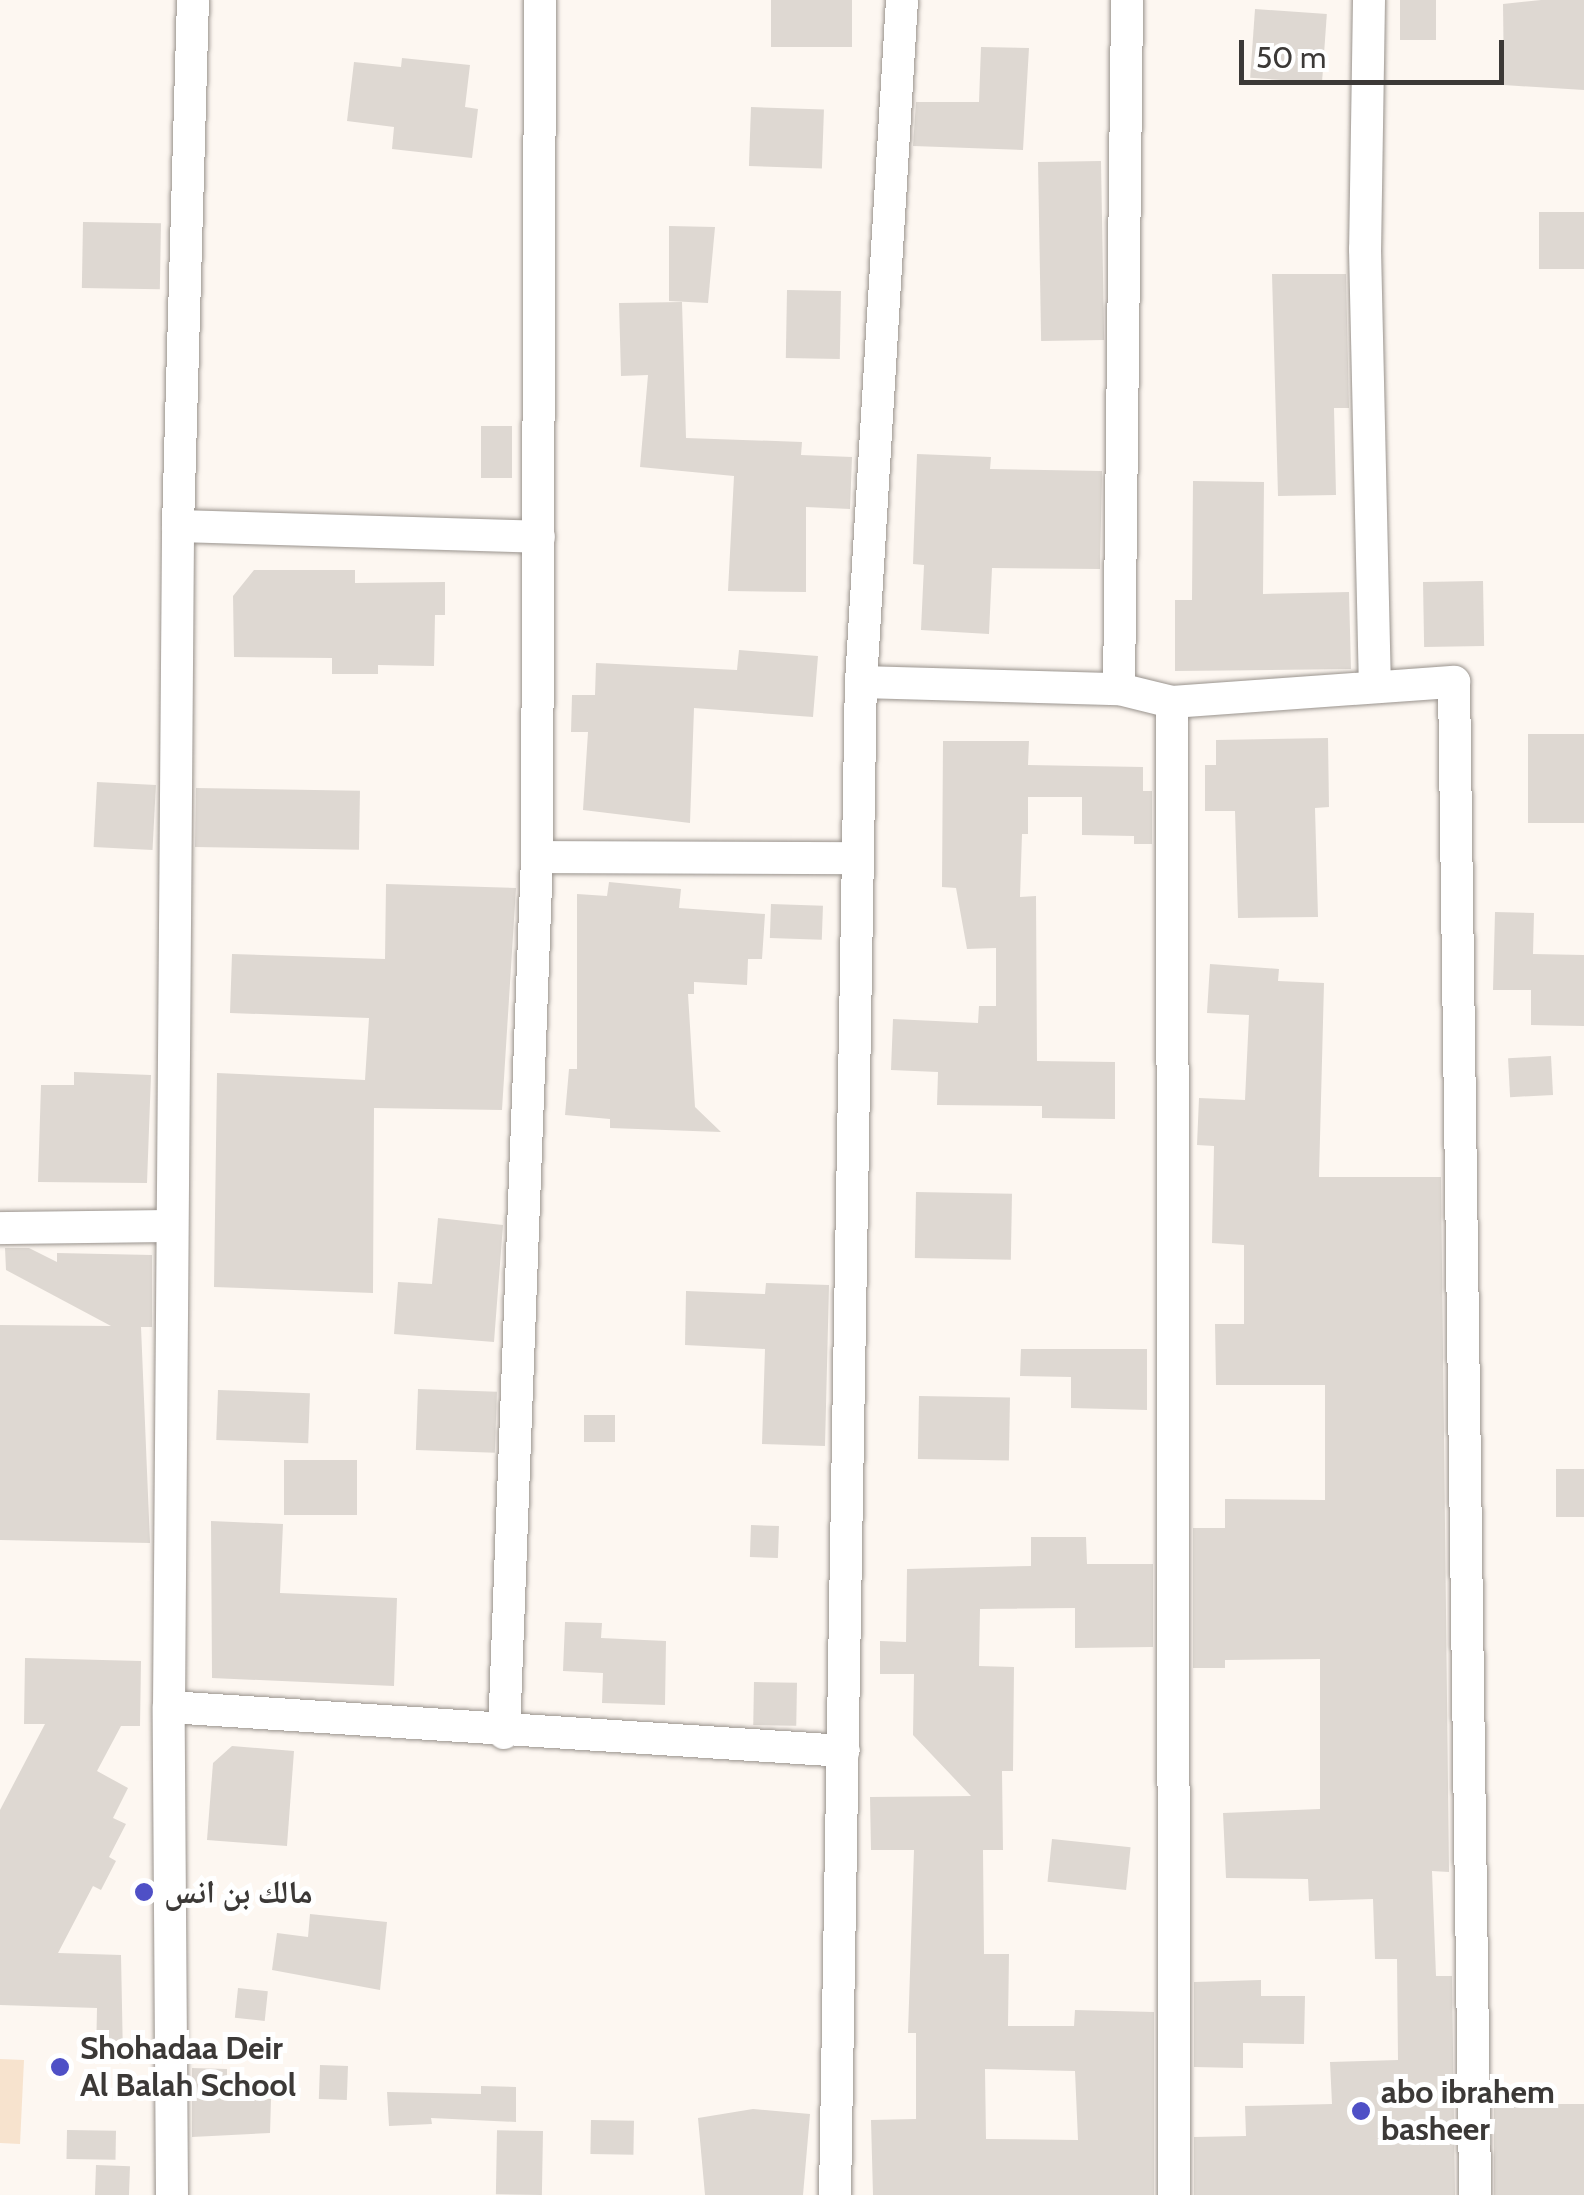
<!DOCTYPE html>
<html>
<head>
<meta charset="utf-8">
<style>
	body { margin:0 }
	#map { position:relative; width:1584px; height:2195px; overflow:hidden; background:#fdf7f1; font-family:Cabin,"Noto Naskh Arabic",sans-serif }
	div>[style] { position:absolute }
	.green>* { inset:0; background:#f7e3ce }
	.building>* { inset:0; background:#ded8d2; transform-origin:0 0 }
	.roads { filter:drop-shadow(0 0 2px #99938d) drop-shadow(0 0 2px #99938d) }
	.street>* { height:32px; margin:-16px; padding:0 16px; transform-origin:16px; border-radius:16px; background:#fff }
	.dots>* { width:28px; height:28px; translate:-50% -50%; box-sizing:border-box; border:5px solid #fff; border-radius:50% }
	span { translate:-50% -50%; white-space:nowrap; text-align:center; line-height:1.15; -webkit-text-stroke:10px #fff; paint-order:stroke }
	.poi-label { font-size:32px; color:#3c3937; font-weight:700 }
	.left { translate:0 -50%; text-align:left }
	.scale { position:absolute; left:1239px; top:40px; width:265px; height:45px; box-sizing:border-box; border:5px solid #3c3937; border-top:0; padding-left:12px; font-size:30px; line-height:35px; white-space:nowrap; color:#3c3937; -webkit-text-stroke:8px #fff; paint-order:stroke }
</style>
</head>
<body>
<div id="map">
	<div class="green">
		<i style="clip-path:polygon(0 2059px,24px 2060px,20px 2144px,0 2143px)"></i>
	</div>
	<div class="building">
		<i style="left:771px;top:0;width:81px;height:47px"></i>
		<i style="left:1400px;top:0;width:36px;height:40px"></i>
		<i style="clip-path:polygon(1541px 0,1584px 0,1584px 90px,1504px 85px,1503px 4px)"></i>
		<i style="left:1255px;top:9px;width:72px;height:69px;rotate:4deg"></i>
		<i style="clip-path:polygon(981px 47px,1029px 48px,1023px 150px,913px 146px,916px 102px,979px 102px)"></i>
		<i style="clip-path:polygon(402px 58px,470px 65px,465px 107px,478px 109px,472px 158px,392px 149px,394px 127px,347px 121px,354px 62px,401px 67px)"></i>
		<i style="left:751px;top:107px;width:73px;height:59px;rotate:2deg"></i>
		<i style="left:1101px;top:161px;width:179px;height:63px;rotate:89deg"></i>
		<i style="left:1584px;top:212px;width:57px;height:45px;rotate:90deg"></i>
		<i style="left:83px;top:222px;width:78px;height:66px;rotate:1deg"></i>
		<i style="clip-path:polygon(669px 226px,715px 227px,708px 303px,669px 301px)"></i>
		<i style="clip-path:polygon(1272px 274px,1346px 274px,1349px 408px,1334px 408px,1336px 495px,1278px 496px)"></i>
		<i style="left:787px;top:290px;width:54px;height:68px;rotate:1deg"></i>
		<i style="clip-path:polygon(682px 302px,686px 438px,802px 442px,801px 455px,852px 457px,850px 509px,806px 507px,806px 592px,728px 591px,734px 476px,640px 467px,648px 375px,621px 376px,619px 303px)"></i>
		<i style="left:481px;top:426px;width:31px;height:52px"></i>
		<i style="clip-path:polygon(917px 454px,991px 457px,990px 469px,1102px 471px,1100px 569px,992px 568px,989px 634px,921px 630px,924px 565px,913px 564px)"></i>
		<i style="clip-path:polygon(1193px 481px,1264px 482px,1263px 594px,1349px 592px,1351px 669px,1175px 671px,1175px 600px,1192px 600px)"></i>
		<i style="clip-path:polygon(254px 570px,355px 570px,355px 583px,445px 582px,445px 615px,435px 615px,434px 666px,378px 665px,378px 674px,332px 674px,332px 658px,234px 657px,233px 596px)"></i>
		<i style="left:1483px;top:581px;width:65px;height:60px;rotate:89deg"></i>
		<i style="clip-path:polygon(739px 650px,818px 656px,813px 717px,694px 708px,690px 823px,583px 810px,588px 732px,571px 732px,572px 695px,595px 695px,596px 663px,737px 670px)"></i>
		<i style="left:1584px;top:734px;width:89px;height:56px;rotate:90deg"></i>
		<i style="clip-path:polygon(1328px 738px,1329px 807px,1315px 808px,1318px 917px,1238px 918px,1235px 811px,1205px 811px,1205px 765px,1216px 765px,1216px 740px)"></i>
		<i style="clip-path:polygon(943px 741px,1029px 741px,1028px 765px,1143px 767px,1143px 791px,1152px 791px,1152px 844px,1134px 844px,1134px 836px,1082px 835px,1082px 797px,1028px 797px,1028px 834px,1022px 834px,1020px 897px,1036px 896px,1037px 1061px,1115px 1062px,1115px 1119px,1042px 1118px,1042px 1106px,937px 1105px,938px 1072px,891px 1070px,893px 1019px,978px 1023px,979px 1006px,996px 1006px,996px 948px,967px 949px,956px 888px,942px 887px)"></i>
		<i style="left:97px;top:782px;width:59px;height:65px;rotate:3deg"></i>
		<i style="left:196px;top:788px;width:164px;height:59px;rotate:1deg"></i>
		<i style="clip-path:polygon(609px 882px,681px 889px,679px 908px,765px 914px,762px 959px,748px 959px,747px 985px,694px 982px,694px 994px,688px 994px,695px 1107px,721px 1132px,610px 1128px,610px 1119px,565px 1115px,569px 1069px,577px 1069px,577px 894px,607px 896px)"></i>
		<i style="clip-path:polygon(386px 884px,516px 888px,502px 1110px,374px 1108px,373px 1293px,214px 1287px,217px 1073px,365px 1080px,369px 1018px,230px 1013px,232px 954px,385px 959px)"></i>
		<i style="left:771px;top:904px;width:52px;height:34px;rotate:2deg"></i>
		<i style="clip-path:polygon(1495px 912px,1534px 913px,1533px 954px,1584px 955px,1584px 1026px,1531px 1025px,1531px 990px,1493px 990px)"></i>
		<i style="clip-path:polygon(1210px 964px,1279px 969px,1278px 981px,1324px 983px,1319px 1177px,1441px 1177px,1449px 1872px,1432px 1871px,1436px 1976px,1452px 1976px,1455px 2195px,1194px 2195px,1194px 2137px,1246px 2136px,1245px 2106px,1332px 2104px,1330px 2062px,1398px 2060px,1397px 1959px,1375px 1959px,1373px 1899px,1309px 1901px,1308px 1879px,1226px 1878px,1223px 1813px,1320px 1809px,1320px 1659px,1225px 1660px,1225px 1668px,1193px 1668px,1193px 1528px,1225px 1528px,1225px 1499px,1325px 1500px,1325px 1385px,1216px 1385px,1215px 1324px,1244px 1324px,1244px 1245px,1212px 1243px,1214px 1146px,1197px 1145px,1199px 1098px,1245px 1100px,1249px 1015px,1207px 1013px)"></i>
		<i style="left:1551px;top:1056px;width:39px;height:43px;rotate:87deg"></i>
		<i style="clip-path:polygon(74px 1072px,151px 1075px,147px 1183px,38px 1182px,41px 1085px,74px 1085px)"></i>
		<i style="left:916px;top:1192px;width:96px;height:66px;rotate:1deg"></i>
		<i style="clip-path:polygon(438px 1218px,503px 1225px,494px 1342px,394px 1334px,398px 1282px,432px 1284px)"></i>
		<i style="clip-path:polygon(5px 1248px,29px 1248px,57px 1262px,57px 1253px,152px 1255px,152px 1327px,141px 1327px,150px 1543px,0 1540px,0 1325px,111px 1326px,6px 1270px)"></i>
		<i style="clip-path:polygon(766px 1283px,829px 1285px,825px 1446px,762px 1444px,765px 1349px,685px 1345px,686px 1291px,765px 1294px)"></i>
		<i style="clip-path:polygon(1021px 1349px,1147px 1349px,1147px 1410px,1071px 1408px,1071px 1377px,1020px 1376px)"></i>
		<i style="left:418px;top:1389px;width:79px;height:61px;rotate:2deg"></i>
		<i style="left:218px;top:1390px;width:92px;height:50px;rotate:2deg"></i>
		<i style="left:919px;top:1396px;width:91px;height:63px;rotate:1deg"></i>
		<i style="left:584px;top:1415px;width:31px;height:27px"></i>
		<i style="left:284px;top:1460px;width:73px;height:55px"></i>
		<i style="left:1584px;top:1469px;width:48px;height:28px;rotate:90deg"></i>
		<i style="clip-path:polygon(211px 1521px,283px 1524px,280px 1593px,397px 1598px,394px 1686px,212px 1678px)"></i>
		<i style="left:751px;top:1525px;width:28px;height:32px;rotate:2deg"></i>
		<i style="clip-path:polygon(evenodd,1031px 1537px,1086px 1537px,1087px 1564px,1153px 1564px,1153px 1647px,1075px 1648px,1075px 1608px,980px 1609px,979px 1666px,1014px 1667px,1013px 1771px,1002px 1771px,1003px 1850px,983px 1850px,984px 1954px,1009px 1954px,1008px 2026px,1074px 2026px,1075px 2010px,1154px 2012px,1154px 2195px,873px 2195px,871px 2120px,916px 2119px,916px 2033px,908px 2033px,914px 1850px,871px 1850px,870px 1797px,971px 1796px,913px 1735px,914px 1674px,880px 1674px,880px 1641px,906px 1642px,907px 1569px,1031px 1566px,1031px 1537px,985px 2069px,1075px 2071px,1078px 2140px,986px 2139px,985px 2069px)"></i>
		<i style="clip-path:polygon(565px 1622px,602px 1623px,601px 1638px,666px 1641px,665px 1705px,602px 1703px,603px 1673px,563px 1671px)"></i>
		<i style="clip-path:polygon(25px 1658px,141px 1661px,140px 1726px,121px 1726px,97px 1771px,128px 1788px,113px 1818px,126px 1824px,109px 1857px,116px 1861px,101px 1890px,93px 1886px,58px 1953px,121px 1955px,123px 2058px,96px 2057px,97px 2008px,0 2005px,0 1810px,45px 1724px,24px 1724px)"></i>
		<i style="left:754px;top:1682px;width:43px;height:43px;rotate:1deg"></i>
		<i style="clip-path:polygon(232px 1746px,294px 1751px,287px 1846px,207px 1840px,213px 1763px)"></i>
		<i style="left:1052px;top:1839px;width:79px;height:43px;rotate:6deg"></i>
		<i style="clip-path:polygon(310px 1914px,387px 1922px,380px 1990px,272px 1970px,277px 1933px,308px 1937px)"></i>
		<i style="clip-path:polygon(1261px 1980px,1261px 1996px,1305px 1996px,1304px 2044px,1243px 2043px,1243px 2068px,1194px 2067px,1194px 1982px)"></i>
		<i style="left:238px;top:1988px;width:30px;height:30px;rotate:6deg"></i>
		<i style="left:320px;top:2065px;width:28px;height:34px;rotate:2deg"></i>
		<i style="clip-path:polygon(192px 2068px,227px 2069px,227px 2098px,271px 2099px,270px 2133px,192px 2137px)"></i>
		<i style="clip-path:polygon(481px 2086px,516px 2087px,516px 2122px,431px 2118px,432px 2124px,389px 2126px,387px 2092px,481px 2094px)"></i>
		<i style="left:1584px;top:2104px;width:91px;height:90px;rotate:90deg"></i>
		<i style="clip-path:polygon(753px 2109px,810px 2114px,803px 2195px,705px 2195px,698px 2118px)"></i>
		<i style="left:591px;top:2120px;width:43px;height:34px;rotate:1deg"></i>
		<i style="left:67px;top:2130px;width:49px;height:29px;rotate:1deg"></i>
		<i style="left:543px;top:2131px;width:64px;height:46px;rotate:91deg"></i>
		<i style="left:96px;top:2165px;width:34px;height:30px;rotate:2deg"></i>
	</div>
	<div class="roads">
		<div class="street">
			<i style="left:1369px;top:0;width:249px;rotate:90.9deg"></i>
			<i style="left:1365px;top:249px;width:435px;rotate:88.7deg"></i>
			<i style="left:178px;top:526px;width:361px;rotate:1.7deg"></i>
			<i style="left:861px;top:682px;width:258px;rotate:1.6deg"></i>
			<i style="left:1119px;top:689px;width:55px;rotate:13.8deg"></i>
			<i style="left:1172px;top:702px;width:283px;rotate:-4.1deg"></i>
			<i style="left:1454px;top:682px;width:1513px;rotate:89.2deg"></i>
			<i style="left:1119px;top:689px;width:689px;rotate:-89.33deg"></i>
			<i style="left:1172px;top:702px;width:1493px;rotate:89.92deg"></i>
			<i style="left:537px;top:857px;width:319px;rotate:0.2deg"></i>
			<i style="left:0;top:1228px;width:172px;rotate:-0.7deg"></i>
			<i style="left:169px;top:1707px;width:676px;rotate:3.73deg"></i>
			<i style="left:504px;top:1733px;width:877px;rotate:-87.84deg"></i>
			<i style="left:537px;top:857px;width:857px;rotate:-89.8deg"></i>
			<i style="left:172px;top:2195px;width:488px;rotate:-90.4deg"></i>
			<i style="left:169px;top:1707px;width:1181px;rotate:-89.56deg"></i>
			<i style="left:178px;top:526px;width:526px;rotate:-88.37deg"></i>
			<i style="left:835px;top:2195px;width:1513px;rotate:-89.02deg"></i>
			<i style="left:861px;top:682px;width:683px;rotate:-86.56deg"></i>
		</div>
	</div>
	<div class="dots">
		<i style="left:144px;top:1892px;background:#4f50c6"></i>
		<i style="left:60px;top:2067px;background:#4f50c6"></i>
		<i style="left:1361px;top:2111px;background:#4f50c6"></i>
	</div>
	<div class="poi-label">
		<span class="left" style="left:164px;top:1892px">مالك بن انس</span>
		<span class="left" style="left:80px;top:2067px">Shohadaa Deir<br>Al Balah School</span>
		<span class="left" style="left:1381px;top:2111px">abo ibrahem<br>basheer</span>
	</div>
	<div class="scale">50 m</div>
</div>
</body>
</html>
